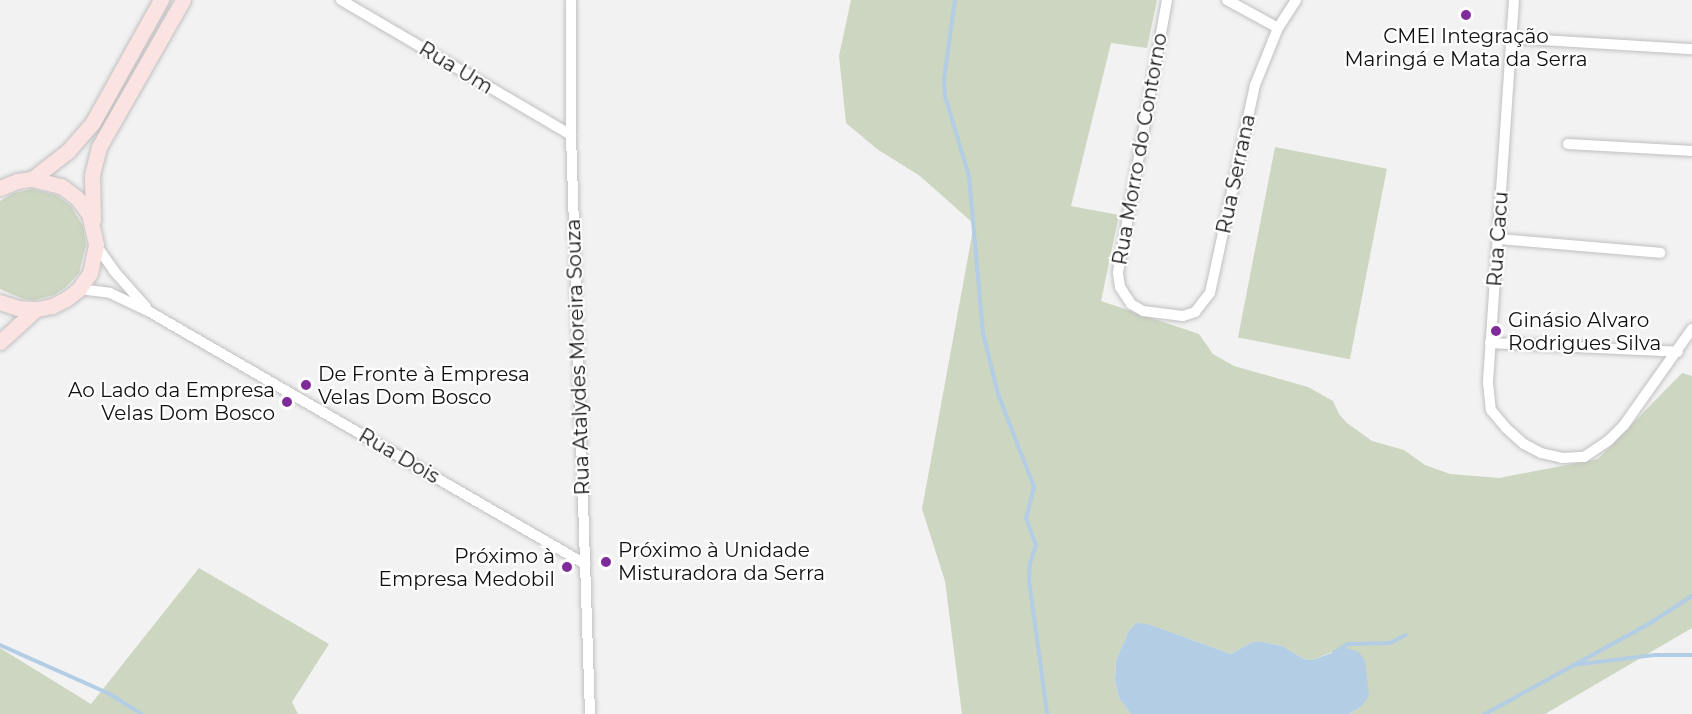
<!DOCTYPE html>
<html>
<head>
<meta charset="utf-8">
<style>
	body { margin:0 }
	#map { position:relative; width:1692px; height:714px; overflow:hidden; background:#f2f2f3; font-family:Montserrat,sans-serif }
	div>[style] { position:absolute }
	.green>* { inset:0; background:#cdd6c0; transform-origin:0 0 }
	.water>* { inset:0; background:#b3cde5 }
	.stream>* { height:4px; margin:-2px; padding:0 2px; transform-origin:2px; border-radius:2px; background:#b3cde5 }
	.roads { filter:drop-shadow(0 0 2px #c0c0c1) drop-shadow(0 0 2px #c0c0c1) }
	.street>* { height:10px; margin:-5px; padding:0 5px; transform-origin:5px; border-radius:5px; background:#fff }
	.secondary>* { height:15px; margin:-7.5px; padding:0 7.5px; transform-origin:7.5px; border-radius:7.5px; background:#fae3e1 }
	.dots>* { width:16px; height:16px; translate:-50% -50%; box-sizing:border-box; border:3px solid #fff; border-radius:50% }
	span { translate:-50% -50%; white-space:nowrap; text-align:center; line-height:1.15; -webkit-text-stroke:4.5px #fff; paint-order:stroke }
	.poi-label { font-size:20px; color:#101010 }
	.left { translate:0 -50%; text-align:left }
	.right { translate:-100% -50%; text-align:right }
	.street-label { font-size:20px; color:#101010 }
</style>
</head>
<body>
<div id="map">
	<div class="green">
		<i style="clip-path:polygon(851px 0,1157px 0,1147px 48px,1111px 43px,1071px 206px,1119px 215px,1101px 301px,1199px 334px,1213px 354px,1234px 366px,1308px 387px,1333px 401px,1339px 414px,1347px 423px,1372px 441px,1404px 450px,1425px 465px,1450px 474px,1499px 478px,1598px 459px,1682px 373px,1692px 376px,1692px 628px,1545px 714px,1349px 714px,1362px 706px,1335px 651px,1312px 660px,1304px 659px,1282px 646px,1263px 642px,1252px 642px,1231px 654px,1148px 624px,1129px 631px,1116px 660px,1115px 680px,1119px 698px,1131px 714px,962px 714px,945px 581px,922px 509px,974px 224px,920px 176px,877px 149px,846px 123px,839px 56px)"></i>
		<i style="left:1275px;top:147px;width:114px;height:194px;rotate:11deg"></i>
		<i style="clip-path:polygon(32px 189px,56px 195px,71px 206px,83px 226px,86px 245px,79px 273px,66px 287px,54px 295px,35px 300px,23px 299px,0 289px,0 201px,14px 193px)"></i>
		<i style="clip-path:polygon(199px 568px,329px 644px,292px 702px,298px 714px,0 714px,0 648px,91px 704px)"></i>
	</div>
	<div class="water">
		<i style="clip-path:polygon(1136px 623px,1148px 624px,1231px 654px,1252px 642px,1263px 642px,1282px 646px,1304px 659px,1312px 660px,1346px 648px,1359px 652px,1365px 661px,1369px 695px,1362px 706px,1349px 714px,1131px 714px,1119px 698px,1115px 680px,1116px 660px,1129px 631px)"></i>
	</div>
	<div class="stream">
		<i style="left:955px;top:0;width:80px;rotate:97.9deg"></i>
		<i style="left:944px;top:79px;width:17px;rotate:87deg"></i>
		<i style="left:945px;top:96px;width:84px;rotate:73.3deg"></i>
		<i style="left:969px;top:176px;width:158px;rotate:84.9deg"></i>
		<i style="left:983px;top:333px;width:63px;rotate:76.2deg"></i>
		<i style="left:998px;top:394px;width:100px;rotate:68.8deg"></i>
		<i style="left:1034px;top:487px;width:32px;rotate:104deg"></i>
		<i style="left:1026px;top:518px;width:29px;rotate:70deg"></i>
		<i style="left:1036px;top:545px;width:20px;rotate:108deg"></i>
		<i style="left:1030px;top:564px;width:16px;rotate:94deg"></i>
		<i style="left:1029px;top:580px;width:135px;rotate:82.3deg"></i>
		<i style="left:0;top:645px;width:118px;rotate:24deg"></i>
		<i style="left:108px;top:693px;width:39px;rotate:32deg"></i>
		<i style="left:1334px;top:653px;width:17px;rotate:-33deg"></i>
		<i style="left:1348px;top:644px;width:42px;rotate:-1.4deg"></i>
		<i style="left:1390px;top:643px;width:18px;rotate:-27deg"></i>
		<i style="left:1573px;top:665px;width:83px;rotate:-7deg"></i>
		<i style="left:1655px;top:655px;width:37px"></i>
		<i style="left:1485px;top:714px;width:185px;rotate:-28.8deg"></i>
		<i style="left:1647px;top:625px;width:54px;rotate:-32.8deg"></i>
	</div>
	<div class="roads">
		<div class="street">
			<i style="left:341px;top:0;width:267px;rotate:30.4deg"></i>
			<i style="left:571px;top:0;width:135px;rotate:90deg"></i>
			<i style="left:571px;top:135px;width:579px;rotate:88.12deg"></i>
			<i style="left:1167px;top:0;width:277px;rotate:100.2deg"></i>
			<i style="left:1118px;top:273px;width:14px;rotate:82deg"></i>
			<i style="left:1120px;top:287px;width:20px;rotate:57deg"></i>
			<i style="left:1131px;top:304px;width:14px;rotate:30deg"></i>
			<i style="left:1143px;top:311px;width:40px;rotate:7.1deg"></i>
			<i style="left:1183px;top:316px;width:13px;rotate:-18deg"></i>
			<i style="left:1195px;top:312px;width:24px;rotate:-52deg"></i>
			<i style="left:1210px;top:293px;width:213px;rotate:-77.8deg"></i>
			<i style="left:1255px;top:85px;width:61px;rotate:-68deg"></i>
			<i style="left:1278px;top:28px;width:33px;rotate:-57deg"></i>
			<i style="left:1227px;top:0;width:58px;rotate:28.8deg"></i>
			<i style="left:1514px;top:0;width:384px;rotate:93.9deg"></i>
			<i style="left:1488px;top:383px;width:27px;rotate:84deg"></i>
			<i style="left:1491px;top:410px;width:23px;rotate:50deg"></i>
			<i style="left:1506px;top:428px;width:24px;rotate:42deg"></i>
			<i style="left:1524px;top:444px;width:19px;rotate:28deg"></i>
			<i style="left:1541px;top:453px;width:22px;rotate:13deg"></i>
			<i style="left:1562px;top:458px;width:22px;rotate:-3deg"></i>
			<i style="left:1584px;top:457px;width:29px;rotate:-34deg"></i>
			<i style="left:1608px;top:441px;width:23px;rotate:-45deg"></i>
			<i style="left:1624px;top:425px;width:118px;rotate:-54.7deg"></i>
			<i style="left:1510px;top:38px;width:182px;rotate:3.5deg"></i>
			<i style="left:1568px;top:144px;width:124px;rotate:3.2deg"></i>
			<i style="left:1498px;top:239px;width:163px;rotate:4.9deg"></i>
			<i style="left:96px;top:245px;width:32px;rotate:55deg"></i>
			<i style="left:114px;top:271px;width:48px;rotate:48.4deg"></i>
			<i style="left:79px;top:289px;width:31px;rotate:7deg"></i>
			<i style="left:110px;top:293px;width:44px;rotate:25.4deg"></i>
			<i style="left:150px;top:312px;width:503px;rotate:30.08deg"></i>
			<i style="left:1490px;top:343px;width:188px;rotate:2.7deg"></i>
		</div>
		<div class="secondary">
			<i style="left:32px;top:179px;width:46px;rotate:-37.9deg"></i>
			<i style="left:68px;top:151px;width:38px;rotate:-49deg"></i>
			<i style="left:93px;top:122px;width:140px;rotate:-60.9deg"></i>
			<i style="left:0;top:188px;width:18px;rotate:-22deg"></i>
			<i style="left:17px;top:181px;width:15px;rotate:-8deg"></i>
			<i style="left:32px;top:179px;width:30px;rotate:14deg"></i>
			<i style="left:61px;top:186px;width:20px;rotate:37deg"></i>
			<i style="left:77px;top:198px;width:20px;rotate:53deg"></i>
			<i style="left:89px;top:214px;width:32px;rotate:77deg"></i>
			<i style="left:96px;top:245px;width:29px;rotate:102deg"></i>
			<i style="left:90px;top:273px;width:19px;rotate:125deg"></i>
			<i style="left:79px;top:289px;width:16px;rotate:142deg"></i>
			<i style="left:66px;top:299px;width:16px;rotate:153deg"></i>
			<i style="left:52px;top:306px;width:16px;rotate:169deg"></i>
			<i style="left:36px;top:309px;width:18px;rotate:-177deg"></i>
			<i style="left:18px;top:308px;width:19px;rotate:-162deg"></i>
			<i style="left:93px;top:220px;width:45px;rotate:-91.3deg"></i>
			<i style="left:92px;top:175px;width:29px;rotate:-76deg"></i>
			<i style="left:99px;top:147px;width:169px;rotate:-60.3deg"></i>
			<i style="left:0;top:342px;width:49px;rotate:-42.5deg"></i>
		</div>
	</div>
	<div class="dots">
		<i style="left:1466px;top:15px;background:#802b9a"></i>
		<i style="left:1496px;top:331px;background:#802b9a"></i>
		<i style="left:306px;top:385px;background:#802b9a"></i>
		<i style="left:287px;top:402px;background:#802b9a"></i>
		<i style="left:606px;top:562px;background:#802b9a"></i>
		<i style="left:567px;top:567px;background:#802b9a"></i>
	</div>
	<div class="poi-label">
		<span style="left:1466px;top:48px">CMEI Integração<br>Maringá e Mata da Serra</span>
		<span class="left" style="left:1508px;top:332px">Ginásio Alvaro<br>Rodrigues Silva</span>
		<span class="left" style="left:318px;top:386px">De Fronte à Empresa<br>Velas Dom Bosco</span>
		<span class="right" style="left:275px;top:402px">Ao Lado da Empresa<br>Velas Dom Bosco</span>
		<span class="left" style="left:618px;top:562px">Próximo à Unidade<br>Misturadora da Serra</span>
		<span class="right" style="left:555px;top:568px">Próximo à<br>Empresa Medobil</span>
	</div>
	<div class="street-label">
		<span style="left:456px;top:68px;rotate:31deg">Rua Um</span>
		<span style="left:1140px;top:149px;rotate:-80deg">Rua Morro do Contorno</span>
		<span style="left:1236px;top:174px;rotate:-78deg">Rua Serrana</span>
		<span style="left:1498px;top:239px;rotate:-86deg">Rua Cacu</span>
		<span style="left:578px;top:357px;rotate:-92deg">Rua Atalydes Moreira Souza</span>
		<span style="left:399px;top:456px;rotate:30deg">Rua Dois</span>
	</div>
</div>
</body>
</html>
